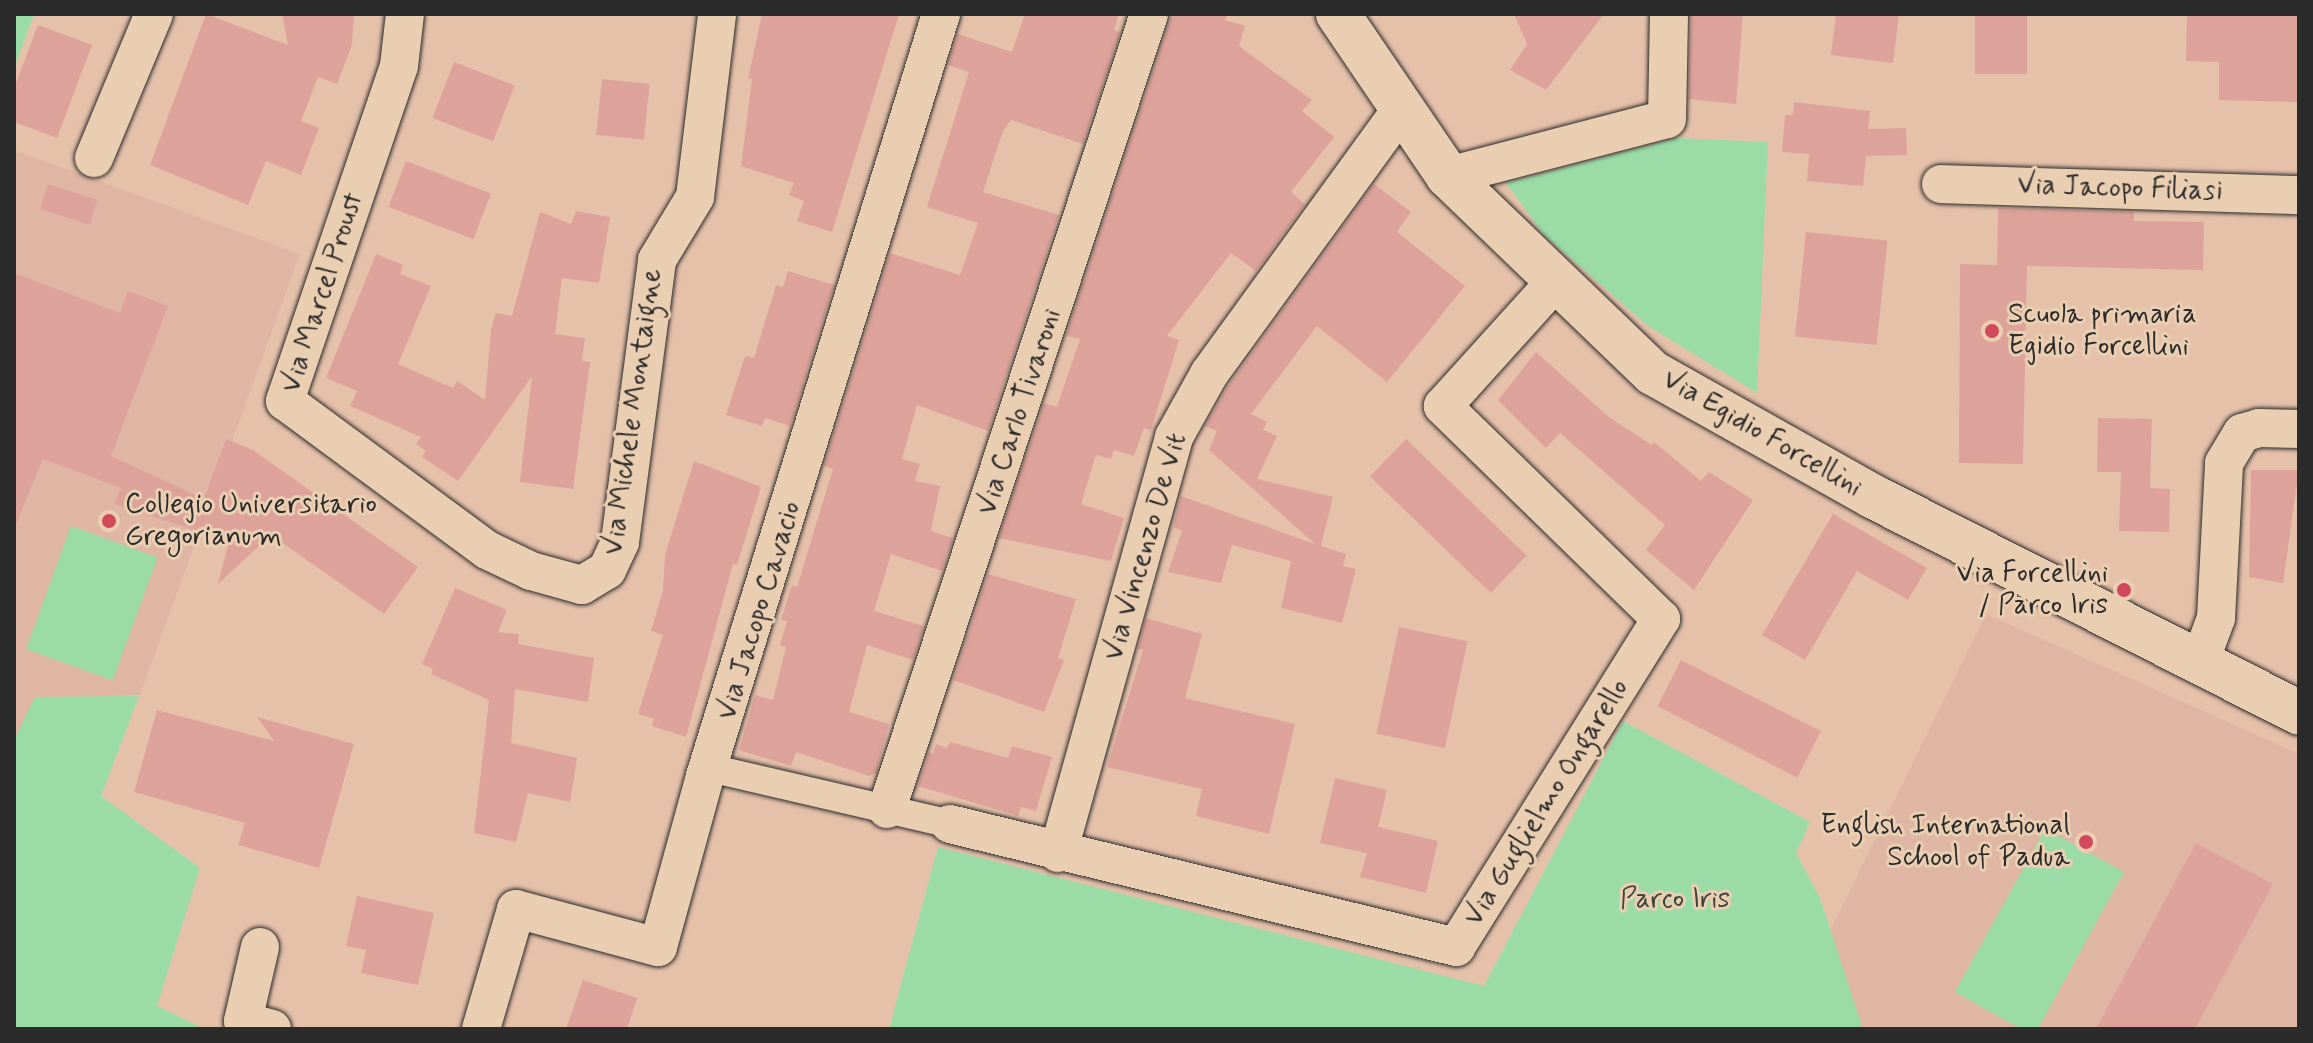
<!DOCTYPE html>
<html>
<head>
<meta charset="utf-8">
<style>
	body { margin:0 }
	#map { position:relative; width:2313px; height:1043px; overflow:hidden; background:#e6c1aa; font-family:Mynerve,sans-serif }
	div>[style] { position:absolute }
	.built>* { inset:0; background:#dfb5a4 }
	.green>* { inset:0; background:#9bdca6; transform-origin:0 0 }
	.building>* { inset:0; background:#dda39b; transform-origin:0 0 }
	.roads { filter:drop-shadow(0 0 2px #2b2b2b) drop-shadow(0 0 2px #2b2b2b) }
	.pedestrian>* { height:28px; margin:-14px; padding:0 14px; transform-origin:14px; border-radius:14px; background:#eaceb1 }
	.minor>* { height:38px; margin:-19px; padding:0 19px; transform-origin:19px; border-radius:19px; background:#eaceb1 }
	.tertiary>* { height:44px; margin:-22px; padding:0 22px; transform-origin:22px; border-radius:22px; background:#eaceb1 }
	.dots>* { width:22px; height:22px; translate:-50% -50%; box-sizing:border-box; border:4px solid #eaceb1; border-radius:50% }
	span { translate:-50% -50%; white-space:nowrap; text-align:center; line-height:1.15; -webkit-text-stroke:6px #eaceb1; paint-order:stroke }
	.street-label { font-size:28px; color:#2b2b2b }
	.poi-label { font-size:28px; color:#2b2b2b }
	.left { translate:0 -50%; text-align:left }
	.right { translate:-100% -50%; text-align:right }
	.park-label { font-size:28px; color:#3c463d }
	.frame { position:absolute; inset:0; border:16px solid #2b2b2b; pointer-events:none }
</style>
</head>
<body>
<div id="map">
	<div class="built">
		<i style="clip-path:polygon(14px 150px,300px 254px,140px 695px,40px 698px,14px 750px)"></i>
		<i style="clip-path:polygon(1986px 614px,2299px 754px,2299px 1029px,1863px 1029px,1830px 931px)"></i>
	</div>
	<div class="green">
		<i style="clip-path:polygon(14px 14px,34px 14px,14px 69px)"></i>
		<i style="clip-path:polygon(1677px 138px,1768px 142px,1757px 393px,1648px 326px,1544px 235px,1506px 183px)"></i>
		<i style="left:71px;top:526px;width:92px;height:131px;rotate:20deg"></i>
		<i style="clip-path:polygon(139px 696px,101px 796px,200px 868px,157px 1006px,204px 1029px,14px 1029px,14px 740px,35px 697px)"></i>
		<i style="clip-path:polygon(1623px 721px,1810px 822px,1796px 853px,1820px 898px,1863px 1029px,889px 1029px,938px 847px,1484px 986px)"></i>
		<i style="clip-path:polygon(2045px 829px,2124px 872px,2038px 1029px,2021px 1029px,1955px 992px)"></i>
	</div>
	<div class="building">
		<i style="clip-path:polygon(206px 14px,288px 45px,282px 14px,354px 14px,352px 45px,337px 84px,318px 77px,301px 121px,319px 128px,301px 175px,266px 161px,248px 205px,150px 165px)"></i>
		<i style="clip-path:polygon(762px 14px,899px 14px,832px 232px,797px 221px,804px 201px,789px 195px,794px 183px,741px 166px,752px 79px,748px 79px)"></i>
		<i style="clip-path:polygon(1025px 14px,1119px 14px,1114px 30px,1120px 32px,1083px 144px,1011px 120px,1003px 131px,983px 192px,1059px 215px,988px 431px,917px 405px,902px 459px,920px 464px,915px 481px,940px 486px,931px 531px,953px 538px,942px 571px,891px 554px,874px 611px,924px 626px,913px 660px,867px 645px,849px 712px,889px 724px,876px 773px,869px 776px,796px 752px,791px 766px,739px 750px,755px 695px,773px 700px,786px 647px,780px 645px,787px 621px,781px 620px,792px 585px,797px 587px,833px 469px,824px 466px,890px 253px,960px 275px,978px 223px,927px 207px,969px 72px,948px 65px,958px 34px,1012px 52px)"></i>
		<i style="clip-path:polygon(1172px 14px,1228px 14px,1225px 20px,1245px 26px,1239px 46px,1312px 100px,1302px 111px,1334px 137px,1291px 192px,1305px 204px,1256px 271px,1231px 253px,1167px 336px,1179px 340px,1151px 430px,1144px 428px,1134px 456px,1114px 450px,1111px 459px,1096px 455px,1081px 504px,1124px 518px,1111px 561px,999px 538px,1044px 403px,1057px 407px,1080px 339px,1066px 336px)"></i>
		<i style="clip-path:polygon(1514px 14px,1604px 14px,1546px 90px,1510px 70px,1527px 44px)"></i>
		<i style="clip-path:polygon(1691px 14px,1743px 14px,1736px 104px,1689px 99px)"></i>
		<i style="clip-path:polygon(1836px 14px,1899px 14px,1893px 63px,1831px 55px)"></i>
		<i style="left:1975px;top:14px;width:52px;height:60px"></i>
		<i style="clip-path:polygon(2187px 14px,2299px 14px,2299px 102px,2219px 100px,2219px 62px,2186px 61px)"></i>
		<i style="clip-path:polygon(38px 25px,92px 45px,57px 138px,14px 122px,14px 88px)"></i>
		<i style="left:454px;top:62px;width:65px;height:60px;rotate:21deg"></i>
		<i style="left:602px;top:79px;width:48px;height:56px;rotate:6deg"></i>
		<i style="clip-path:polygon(1794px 102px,1870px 111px,1868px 129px,1906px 128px,1907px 155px,1866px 156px,1863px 186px,1807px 181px,1809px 154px,1782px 152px,1785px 115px,1793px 115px)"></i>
		<i style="left:406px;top:161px;width:91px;height:49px;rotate:21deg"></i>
		<i style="left:48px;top:184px;width:52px;height:26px;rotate:18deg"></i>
		<i style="clip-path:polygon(1374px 184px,1411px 212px,1397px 232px,1465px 286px,1387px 382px,1317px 326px,1251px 414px,1267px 422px,1263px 430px,1277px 436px,1257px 479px,1333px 497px,1321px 546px,1346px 554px,1343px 566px,1356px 569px,1342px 623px,1281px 608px,1291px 561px,1232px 545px,1221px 583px,1168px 572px,1182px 531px,1173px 527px,1181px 496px,1315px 544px,1209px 450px,1217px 431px,1205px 426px,1228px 386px)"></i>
		<i style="clip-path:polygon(1998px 208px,2134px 212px,2134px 221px,2204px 222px,2203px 270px,2027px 266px,2023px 464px,1959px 463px,1960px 264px,1997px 265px)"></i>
		<i style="clip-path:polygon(576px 211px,610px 217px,599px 283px,562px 278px,555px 334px,585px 338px,582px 361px,590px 362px,573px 489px,520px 482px,532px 376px,458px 481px,422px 457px,426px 451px,416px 444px,421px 437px,350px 406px,357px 391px,326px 378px,376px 254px,403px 265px,400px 274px,431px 286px,398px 364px,453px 388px,457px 381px,485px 400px,491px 329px,496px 313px,512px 316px,540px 212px,571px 224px)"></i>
		<i style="left:1806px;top:232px;width:82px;height:105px;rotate:6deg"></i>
		<i style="clip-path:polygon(788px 271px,834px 285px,790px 426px,765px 418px,762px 426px,726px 415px,745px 356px,754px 358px,776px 285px,783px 287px)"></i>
		<i style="clip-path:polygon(14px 273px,120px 313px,128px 291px,168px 306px,111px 456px,204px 499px,226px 439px,253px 450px,418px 567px,384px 614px,271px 535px,218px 584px,229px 541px,114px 504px,121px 488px,43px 459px,14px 529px)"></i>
		<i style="clip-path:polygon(1536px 352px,1610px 418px,1652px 445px,1654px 442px,1701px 481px,1709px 472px,1753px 500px,1694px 590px,1646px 550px,1665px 525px,1560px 433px,1546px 448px,1498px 400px)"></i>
		<i style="clip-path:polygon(2098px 418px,2152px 419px,2150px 488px,2170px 489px,2169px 532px,2119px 531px,2121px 472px,2097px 472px)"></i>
		<i style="left:1406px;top:439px;width:168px;height:52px;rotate:44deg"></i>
		<i style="clip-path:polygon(694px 461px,761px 487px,737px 565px,733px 564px,686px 737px,652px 726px,654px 719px,638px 714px,663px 635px,651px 631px,663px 590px,665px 555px)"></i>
		<i style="clip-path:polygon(2251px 470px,2299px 470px,2283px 583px,2249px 577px)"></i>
		<i style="clip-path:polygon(1833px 514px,1927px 568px,1908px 600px,1857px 571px,1805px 660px,1762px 635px)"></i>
		<i style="clip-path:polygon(988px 574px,1076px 599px,1058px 658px,1064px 660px,1044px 712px,953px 680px)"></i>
		<i style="clip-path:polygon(455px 588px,507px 610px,498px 632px,519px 634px,518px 644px,594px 658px,588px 702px,515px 689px,511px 743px,577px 758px,570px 802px,528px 793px,516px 842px,474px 833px,489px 700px,431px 674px,433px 669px,422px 664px)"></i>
		<i style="clip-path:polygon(1146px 618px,1202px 634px,1185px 698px,1295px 724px,1269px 834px,1196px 816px,1202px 789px,1107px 767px,1143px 650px,1138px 649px)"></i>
		<i style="left:1399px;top:627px;width:70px;height:109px;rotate:12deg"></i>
		<i style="left:1681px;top:660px;width:157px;height:52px;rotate:27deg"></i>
		<i style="clip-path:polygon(157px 710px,274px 741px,257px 717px,354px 744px,319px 868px,238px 845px,245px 823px,134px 792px)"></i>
		<i style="clip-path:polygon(950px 742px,1008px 758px,1012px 746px,1052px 757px,1036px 811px,1021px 807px,1018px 816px,918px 786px,929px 752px,933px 754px,936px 744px,947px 748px)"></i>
		<i style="clip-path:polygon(1335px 778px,1387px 790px,1378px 827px,1438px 841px,1426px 893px,1360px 877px,1367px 853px,1320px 843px)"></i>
		<i style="clip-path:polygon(2196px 843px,2273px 884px,2195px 1029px,2096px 1029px)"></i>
		<i style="clip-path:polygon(357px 896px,434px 913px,418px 985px,361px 973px,366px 950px,346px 946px)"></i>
		<i style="clip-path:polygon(583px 980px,637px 998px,627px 1029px,566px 1029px)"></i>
	</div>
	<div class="roads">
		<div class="pedestrian">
			<i style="left:710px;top:768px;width:246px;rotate:13.1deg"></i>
		</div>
		<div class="minor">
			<i style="left:405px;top:14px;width:52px;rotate:96.6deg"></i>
			<i style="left:399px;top:66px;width:354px;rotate:108.8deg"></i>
			<i style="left:285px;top:401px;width:251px;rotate:36.4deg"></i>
			<i style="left:487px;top:550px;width:49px;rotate:25.5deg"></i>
			<i style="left:531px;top:571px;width:53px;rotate:15.4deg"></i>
			<i style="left:582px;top:585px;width:29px;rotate:-31deg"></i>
			<i style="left:607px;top:570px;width:31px;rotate:-65deg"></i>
			<i style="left:620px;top:542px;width:284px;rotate:-82.5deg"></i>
			<i style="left:657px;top:260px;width:74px;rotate:-58.9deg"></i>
			<i style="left:695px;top:197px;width:184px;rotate:-83.1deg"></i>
			<i style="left:94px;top:158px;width:156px;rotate:-67.4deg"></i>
			<i style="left:1448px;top:176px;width:226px;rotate:-14.6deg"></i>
			<i style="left:1667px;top:119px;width:105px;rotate:-88.9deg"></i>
			<i style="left:1941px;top:184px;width:358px;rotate:1.8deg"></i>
			<i style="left:2199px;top:664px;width:49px;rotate:-69.7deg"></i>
			<i style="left:2216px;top:618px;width:155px;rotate:-87deg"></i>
			<i style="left:2224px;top:463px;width:35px;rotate:-59deg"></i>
			<i style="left:2242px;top:433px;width:18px;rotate:-16deg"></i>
			<i style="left:2259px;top:428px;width:40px;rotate:1.4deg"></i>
			<i style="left:887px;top:809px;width:837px;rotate:-71.76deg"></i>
			<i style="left:950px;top:824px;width:521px;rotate:13.66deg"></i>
			<i style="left:1456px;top:947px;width:387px;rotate:-58deg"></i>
			<i style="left:1661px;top:619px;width:305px;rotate:-135.7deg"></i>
			<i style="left:1443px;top:406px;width:170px;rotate:-47.9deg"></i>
			<i style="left:1058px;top:853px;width:432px;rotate:-74.4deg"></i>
			<i style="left:1174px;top:437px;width:72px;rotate:-60.9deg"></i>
			<i style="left:1209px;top:374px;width:325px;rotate:-54deg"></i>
			<i style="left:260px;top:947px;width:76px;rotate:102.9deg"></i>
			<i style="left:243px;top:1021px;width:30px;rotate:15deg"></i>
			<i style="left:481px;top:1029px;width:125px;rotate:-73.7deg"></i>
			<i style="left:516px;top:909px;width:147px;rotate:15deg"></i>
			<i style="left:658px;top:947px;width:177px;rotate:-74.6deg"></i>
			<i style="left:705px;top:776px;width:798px;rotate:-72.79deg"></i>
		</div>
		<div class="tertiary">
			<i style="left:1338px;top:14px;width:196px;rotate:55.8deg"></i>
			<i style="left:1448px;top:176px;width:284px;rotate:43.9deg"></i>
			<i style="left:1653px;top:373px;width:251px;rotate:29.3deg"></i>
			<i style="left:1872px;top:496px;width:479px;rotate:26.9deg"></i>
		</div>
	</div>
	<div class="dots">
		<i style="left:1992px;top:331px;background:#d1495b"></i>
		<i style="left:109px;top:521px;background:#d1495b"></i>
		<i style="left:2124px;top:590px;background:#d1495b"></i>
		<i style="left:2086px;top:842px;background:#d1495b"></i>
	</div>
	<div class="street-label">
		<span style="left:2120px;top:189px;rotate:2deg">Via Jacopo Filiasi</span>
		<span style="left:323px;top:293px;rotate:-72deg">Via Marcel Proust</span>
		<span style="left:634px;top:412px;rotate:-82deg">Via Michele Montaigne</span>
		<span style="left:1020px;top:412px;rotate:-72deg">Via Carlo Tivaroni</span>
		<span style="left:1762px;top:434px;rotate:30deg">Via Egidio Forcellini</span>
		<span style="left:1146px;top:547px;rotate:-74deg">Via Vincenzo De Vit</span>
		<span style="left:760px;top:611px;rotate:-73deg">Via Jacopo Cavacio</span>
		<span style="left:1547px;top:803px;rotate:-58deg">Via Guglielmo Ongarello</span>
	</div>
	<div class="poi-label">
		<span class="left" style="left:2008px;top:331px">Scuola primaria<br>Egidio Forcellini</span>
		<span class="left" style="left:125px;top:521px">Collegio Universitario<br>Gregorianum</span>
		<span class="right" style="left:2108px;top:590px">Via Forcellini<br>/ Parco Iris</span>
		<span class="right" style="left:2070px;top:842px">English International<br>School of Padua</span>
	</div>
	<div class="park-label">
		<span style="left:1675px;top:900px">Parco Iris</span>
	</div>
	<div class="frame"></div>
</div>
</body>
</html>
